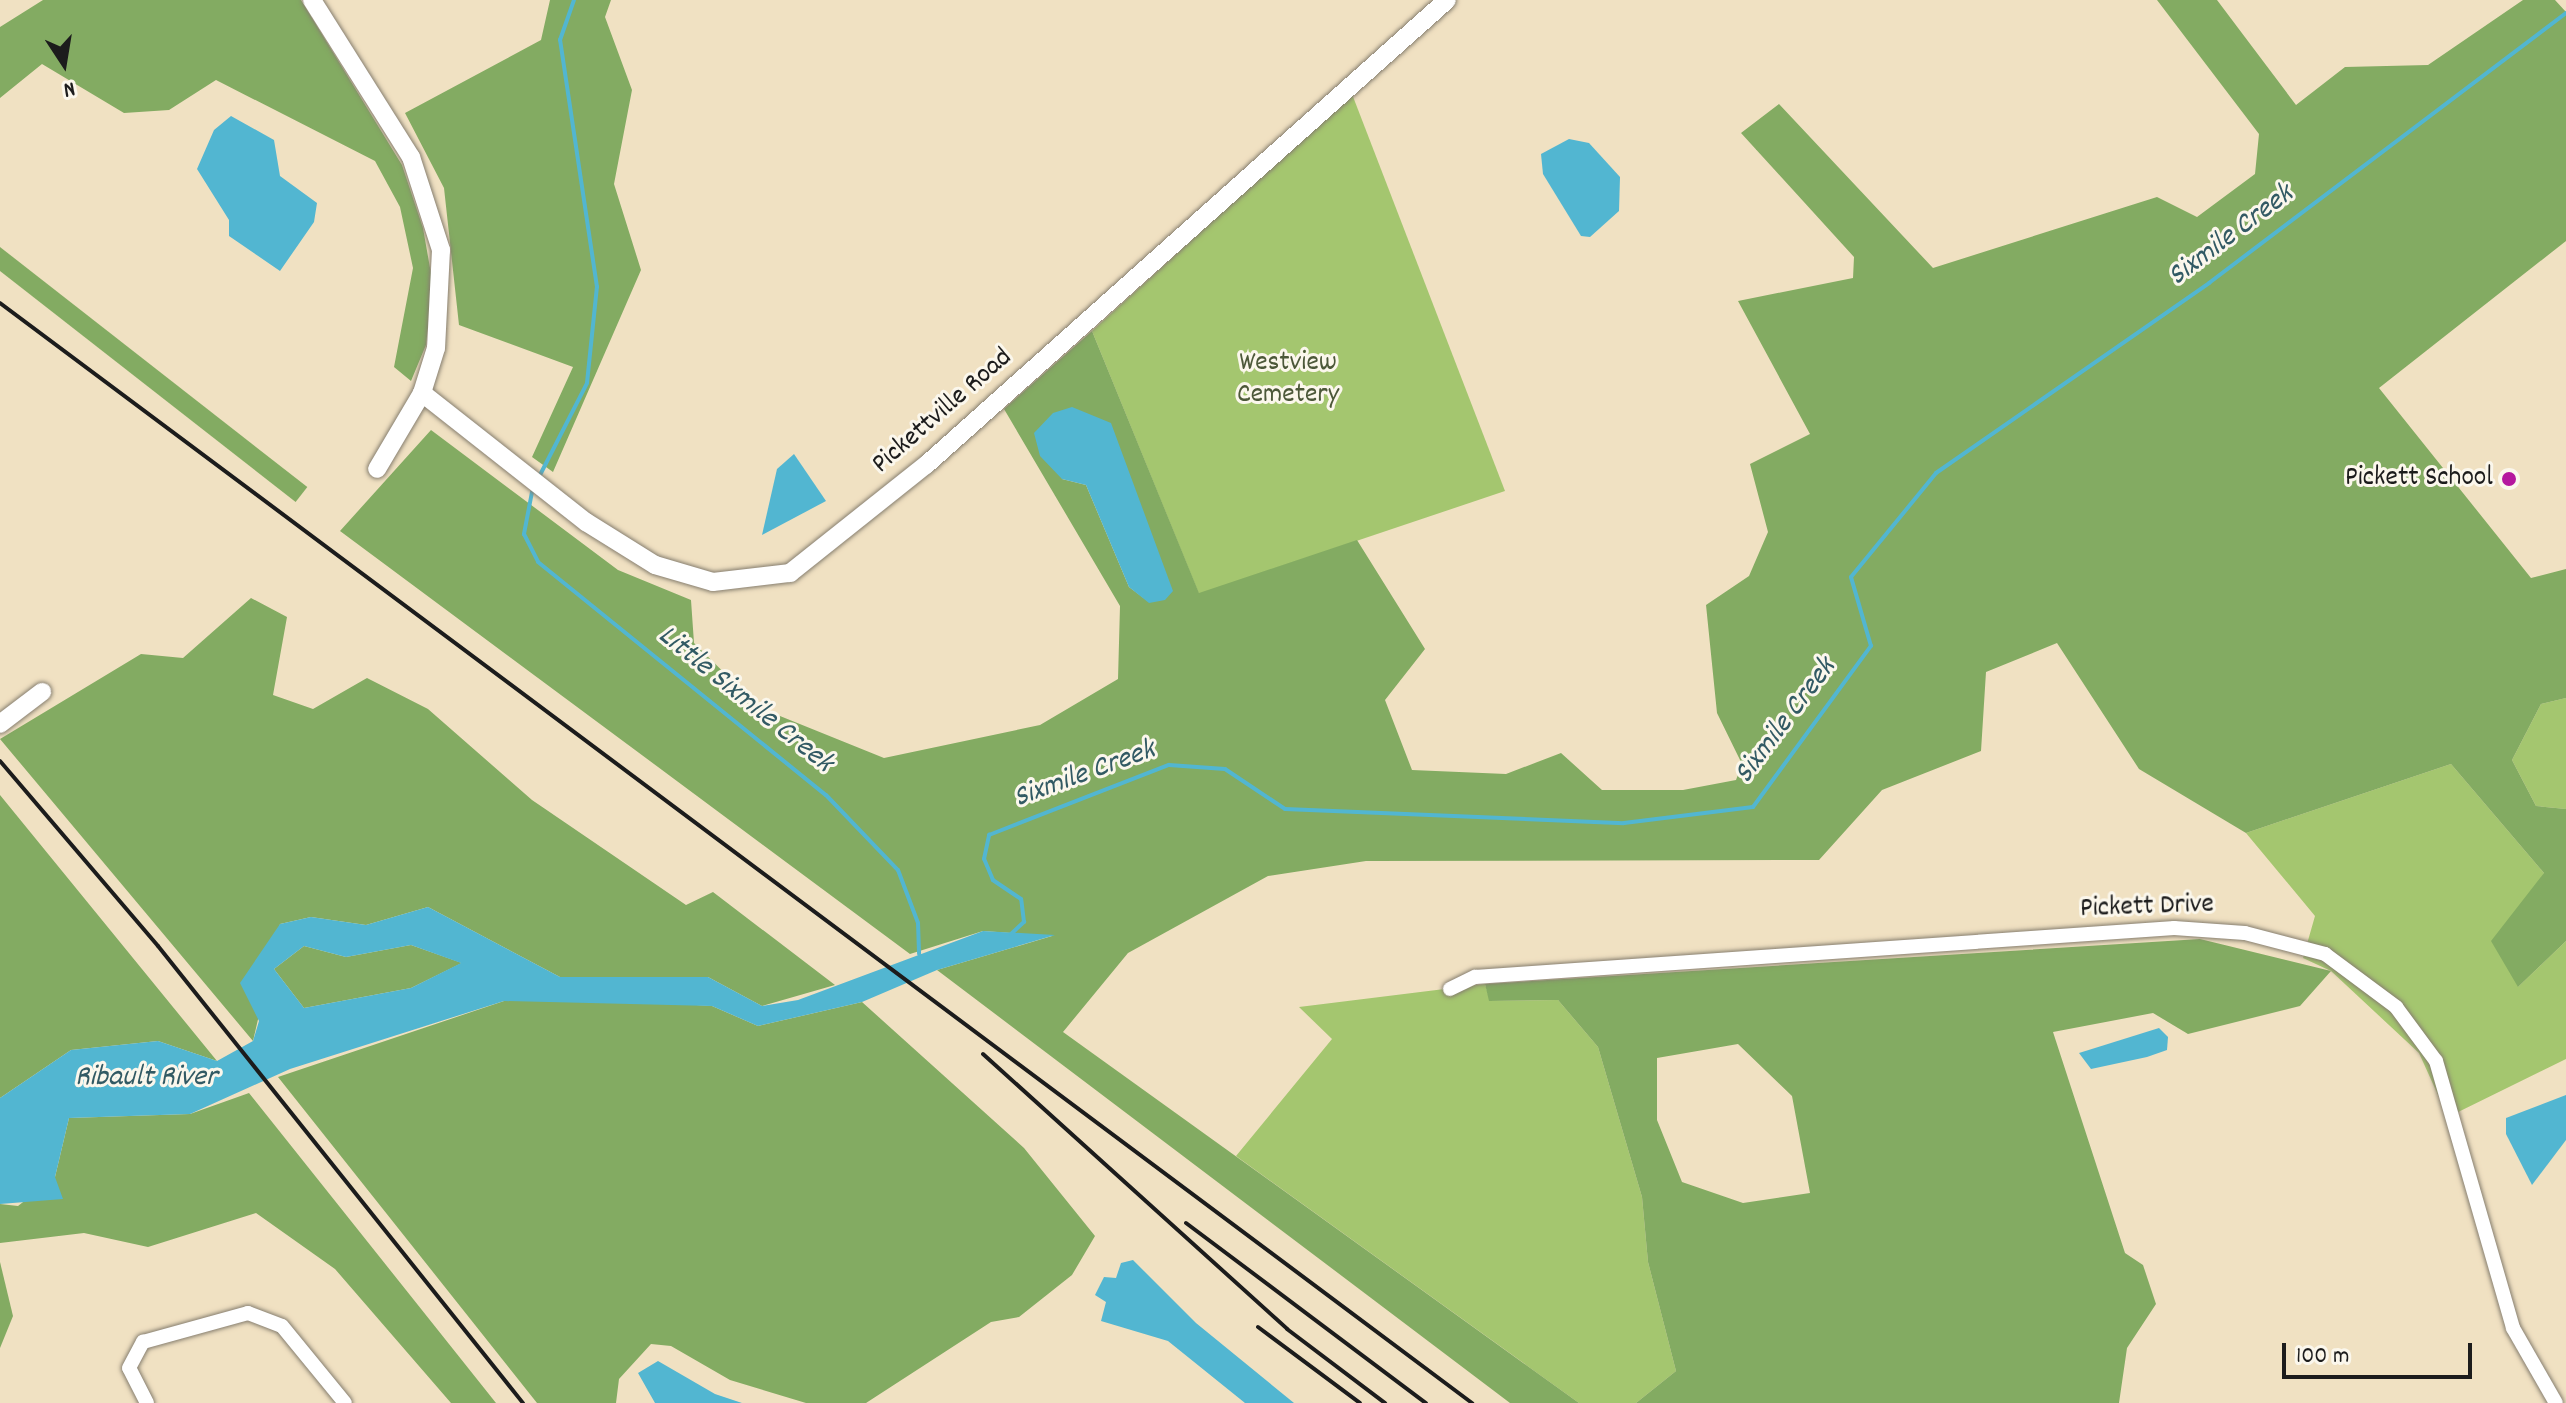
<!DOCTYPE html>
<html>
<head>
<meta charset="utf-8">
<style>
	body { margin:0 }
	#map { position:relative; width:2566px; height:1403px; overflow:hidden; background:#f0e1c2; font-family:Dekko,sans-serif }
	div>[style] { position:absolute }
	.green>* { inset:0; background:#a4c66f }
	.forest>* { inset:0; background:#83ab62; transform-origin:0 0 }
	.water>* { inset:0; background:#52b6d1 }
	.stream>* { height:4px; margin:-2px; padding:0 2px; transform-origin:2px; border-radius:2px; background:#52b6d1 }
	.roads { filter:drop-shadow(0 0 2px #867e6f) drop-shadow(0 0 2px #867e6f) }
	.minor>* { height:14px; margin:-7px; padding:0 7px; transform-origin:7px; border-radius:7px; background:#fff }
	.tertiary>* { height:18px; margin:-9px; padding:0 9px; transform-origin:9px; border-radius:9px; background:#fff }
	.rail>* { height:4px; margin:-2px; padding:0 2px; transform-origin:2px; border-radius:2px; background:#1c1c1c }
	.dots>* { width:22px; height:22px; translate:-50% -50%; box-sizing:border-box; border:4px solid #fbf7ec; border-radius:50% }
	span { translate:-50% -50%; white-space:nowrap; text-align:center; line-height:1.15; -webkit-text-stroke:6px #fbf7ec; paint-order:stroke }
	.park-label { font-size:28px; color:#4c5839 }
	.street-label { font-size:28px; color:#1c1c1c }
	.poi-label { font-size:28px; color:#1c1c1c }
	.right { translate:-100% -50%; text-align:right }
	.water-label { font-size:30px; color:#325a64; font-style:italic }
	.north { position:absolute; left:24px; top:24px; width:80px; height:80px; -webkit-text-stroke:6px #fbf7ec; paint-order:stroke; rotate:168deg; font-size:22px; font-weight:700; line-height:32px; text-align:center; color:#1c1c1c }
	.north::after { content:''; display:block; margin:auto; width:28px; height:36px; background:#1c1c1c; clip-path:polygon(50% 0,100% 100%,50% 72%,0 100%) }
	.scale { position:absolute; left:2282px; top:1343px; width:190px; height:36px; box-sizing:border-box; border:4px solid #1c1c1c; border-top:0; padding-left:10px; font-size:24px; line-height:28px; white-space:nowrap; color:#1c1c1c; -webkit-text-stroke:6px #fbf7ec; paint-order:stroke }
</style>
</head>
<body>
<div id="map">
	<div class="green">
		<i style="clip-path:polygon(1352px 94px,1505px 491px,1199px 594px,1092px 331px)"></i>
		<i style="clip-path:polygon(2566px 698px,2566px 809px,2536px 806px,2512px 760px,2541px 704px)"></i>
		<i style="clip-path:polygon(2451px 764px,2544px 873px,2518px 987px,2566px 941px,2566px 1059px,2448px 1117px,2419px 1053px,2331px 971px,2303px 958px,2315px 916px,2246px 833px)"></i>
		<i style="clip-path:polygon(1485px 984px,1490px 1001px,1558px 1000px,1598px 1047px,1642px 1197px,1648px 1262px,1676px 1371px,1636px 1403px,1579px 1403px,1236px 1156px,1332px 1039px,1299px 1007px)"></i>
	</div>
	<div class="forest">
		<i style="clip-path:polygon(43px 0,301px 0,402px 165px,423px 228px,433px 285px,426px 345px,411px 381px,394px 367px,413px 268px,400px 207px,375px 161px,216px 80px,169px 110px,124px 113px,42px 64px,0 98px,0 27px)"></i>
		<i style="clip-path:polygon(550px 0,611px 0,605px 17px,632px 90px,614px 184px,641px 270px,553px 472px,532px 457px,573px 367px,459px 325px,444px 188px,405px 113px,541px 40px)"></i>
		<i style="clip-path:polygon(evenodd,2157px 0,2217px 0,2296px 105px,2345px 67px,2428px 65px,2523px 0,2555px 0,2566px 12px,2566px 241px,2379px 388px,2531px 578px,2566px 569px,2566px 698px,2541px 704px,2512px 760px,2536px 806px,2566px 809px,2566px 941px,2518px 987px,2491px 941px,2544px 873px,2451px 764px,2246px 833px,2139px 769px,2057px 643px,1986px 672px,1981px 751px,1882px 790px,1819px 860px,1366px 861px,1268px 876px,1128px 953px,1063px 1032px,1579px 1403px,1510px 1403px,937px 970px,1052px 936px,983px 931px,910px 954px,340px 531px,431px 430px,618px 570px,691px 600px,694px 643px,760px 708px,884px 758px,1040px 725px,1118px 679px,1120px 606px,1004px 409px,1092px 331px,1199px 593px,1357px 540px,1425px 649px,1385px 700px,1412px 770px,1506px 774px,1561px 753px,1602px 790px,1683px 790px,1736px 780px,1742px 764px,1717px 713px,1706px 605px,1749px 576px,1768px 532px,1750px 464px,1810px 434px,1738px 301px,1853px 278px,1854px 257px,1741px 133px,1779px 104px,1933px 268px,2157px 197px,2197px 217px,2255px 174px,2259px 134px,2157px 0,1053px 413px,1149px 602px,1129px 587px,1086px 485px,1062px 479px,1053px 413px)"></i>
		<i style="left:0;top:247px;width:390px;height:19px;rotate:38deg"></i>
		<i style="clip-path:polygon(251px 598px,287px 617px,273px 695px,313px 709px,367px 678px,428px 709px,532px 800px,686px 905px,713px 892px,835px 985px,762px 1006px,708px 977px,560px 977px,428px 907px,366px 925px,311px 917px,280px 924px,253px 1041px,0 739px,141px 654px,183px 658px)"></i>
		<i style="clip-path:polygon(0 795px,217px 1061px,158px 1041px,71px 1050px,0 1098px)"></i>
		<i style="clip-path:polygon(evenodd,2200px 939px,2331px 971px,2300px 1006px,2188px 1034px,2153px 1013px,2053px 1032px,2125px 1253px,2143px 1265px,2156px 1304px,2127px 1348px,2119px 1403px,1636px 1403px,1676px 1371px,1648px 1262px,1642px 1197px,1598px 1047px,1558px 1000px,1489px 1001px,1485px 984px,2200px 939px,1738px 1044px,1792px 1096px,1810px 1193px,1743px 1203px,1682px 1182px,1657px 1120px,1657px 1058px,1738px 1044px)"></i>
		<i style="clip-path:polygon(411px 945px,462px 963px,411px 988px,304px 1008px,274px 969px,304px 946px,346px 957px)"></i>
		<i style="clip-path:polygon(617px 1000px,712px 1006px,758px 1026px,862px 1002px,1024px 1148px,1095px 1236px,1072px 1275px,1019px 1317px,991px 1322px,866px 1403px,806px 1403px,730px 1380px,671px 1346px,651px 1344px,619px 1379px,616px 1403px,537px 1403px,278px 1077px,504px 1001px)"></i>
		<i style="clip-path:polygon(249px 1093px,496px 1403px,451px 1403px,335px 1269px,256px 1213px,148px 1247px,84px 1233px,0 1243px,0 1204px,18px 1206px,55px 1177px,69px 1118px,190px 1114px)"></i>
		<i style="clip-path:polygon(0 1262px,13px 1316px,0 1348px)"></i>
	</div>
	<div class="water">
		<i style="clip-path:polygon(231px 116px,274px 140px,280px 176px,317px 203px,314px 222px,280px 271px,229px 236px,229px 220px,197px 169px,214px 130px)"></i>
		<i style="clip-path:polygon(1569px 139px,1589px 143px,1620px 177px,1619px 211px,1590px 237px,1581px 236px,1543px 174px,1541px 154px)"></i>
		<i style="clip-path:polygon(1072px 407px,1111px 423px,1173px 591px,1165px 600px,1149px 603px,1129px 587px,1086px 485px,1062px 479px,1040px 456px,1034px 433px,1053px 413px)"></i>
		<i style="clip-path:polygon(794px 454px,826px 501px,762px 535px,777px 469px)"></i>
		<i style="clip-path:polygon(evenodd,428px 907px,560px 977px,708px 977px,762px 1006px,798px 1000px,983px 931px,1055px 935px,937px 970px,862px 1002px,758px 1026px,712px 1006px,504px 1001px,290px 1069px,190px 1114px,69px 1118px,55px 1177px,63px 1199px,0 1204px,0 1098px,71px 1050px,158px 1041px,217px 1061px,253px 1041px,259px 1021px,240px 983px,280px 924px,311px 917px,366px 925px,428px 907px,411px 945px,461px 963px,411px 988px,304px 1008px,274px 969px,304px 946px,346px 957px,411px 945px)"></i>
		<i style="clip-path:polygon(2159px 1028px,2168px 1037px,2167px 1050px,2147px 1057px,2091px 1069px,2079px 1053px)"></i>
		<i style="clip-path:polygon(2566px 1095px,2566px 1140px,2532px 1185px,2506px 1134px,2506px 1118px)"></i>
		<i style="clip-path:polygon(1133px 1260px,1196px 1323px,1294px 1403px,1245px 1403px,1168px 1341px,1101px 1321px,1106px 1302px,1095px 1295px,1104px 1277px,1116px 1278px,1121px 1263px)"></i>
		<i style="clip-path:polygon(658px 1361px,715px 1394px,742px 1403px,655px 1403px,638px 1373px)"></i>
	</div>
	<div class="stream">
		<i style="left:540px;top:475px;width:103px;rotate:-62.9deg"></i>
		<i style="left:587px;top:383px;width:97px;rotate:-84.1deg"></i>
		<i style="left:597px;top:287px;width:250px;rotate:-98.5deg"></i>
		<i style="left:560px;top:40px;width:42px;rotate:-70.7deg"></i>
		<i style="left:532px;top:492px;width:43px;rotate:100.8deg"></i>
		<i style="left:524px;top:534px;width:31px;rotate:63deg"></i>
		<i style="left:538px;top:562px;width:370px;rotate:39deg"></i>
		<i style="left:826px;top:795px;width:104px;rotate:46.2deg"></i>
		<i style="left:898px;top:870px;width:57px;rotate:69.3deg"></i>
		<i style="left:918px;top:923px;width:31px;rotate:88deg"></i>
		<i style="left:1011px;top:934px;width:18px;rotate:-43deg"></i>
		<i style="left:1024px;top:922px;width:23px;rotate:-97deg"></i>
		<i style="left:1021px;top:899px;width:34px;rotate:-146deg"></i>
		<i style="left:993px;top:880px;width:23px;rotate:-113deg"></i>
		<i style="left:984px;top:859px;width:25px;rotate:-78deg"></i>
		<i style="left:989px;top:835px;width:193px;rotate:-21.3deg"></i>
		<i style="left:1169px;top:765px;width:56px;rotate:4.1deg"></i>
		<i style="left:1225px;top:769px;width:72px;rotate:33.7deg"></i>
		<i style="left:1285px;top:809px;width:339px;rotate:2.4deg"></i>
		<i style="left:1624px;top:823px;width:130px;rotate:-7.1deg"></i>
		<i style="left:1753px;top:807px;width:200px;rotate:-53.8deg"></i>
		<i style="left:1871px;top:646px;width:72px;rotate:-106.2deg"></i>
		<i style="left:1851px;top:577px;width:134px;rotate:-50.7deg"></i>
		<i style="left:1936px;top:473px;width:333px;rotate:-34.8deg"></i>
		<i style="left:2209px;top:283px;width:448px;rotate:-37.1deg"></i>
	</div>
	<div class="roads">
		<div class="minor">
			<i style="left:1450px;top:989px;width:28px;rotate:-26deg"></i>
			<i style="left:1475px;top:977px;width:701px;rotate:-4.01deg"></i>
			<i style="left:2174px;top:928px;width:71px;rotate:4deg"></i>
			<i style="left:2245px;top:933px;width:83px;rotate:14.7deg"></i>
			<i style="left:2325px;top:954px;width:89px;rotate:36.7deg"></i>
			<i style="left:2396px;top:1007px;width:67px;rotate:53.5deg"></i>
			<i style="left:2436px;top:1061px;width:278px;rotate:73.9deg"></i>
			<i style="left:2513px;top:1328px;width:86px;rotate:60.2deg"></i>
			<i style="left:147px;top:1403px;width:39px;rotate:-117deg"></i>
			<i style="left:129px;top:1368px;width:30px;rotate:-62deg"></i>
			<i style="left:143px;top:1342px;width:109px;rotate:-15.4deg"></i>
			<i style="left:248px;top:1313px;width:36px;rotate:21deg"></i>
			<i style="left:282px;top:1326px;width:99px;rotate:50.7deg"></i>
		</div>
		<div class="tertiary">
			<i style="left:312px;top:0;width:186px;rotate:57.8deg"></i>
			<i style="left:411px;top:157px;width:98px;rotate:72.1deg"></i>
			<i style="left:441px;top:250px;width:98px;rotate:92.9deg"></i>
			<i style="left:436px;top:348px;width:47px;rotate:107.3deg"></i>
			<i style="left:422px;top:393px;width:88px;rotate:120.6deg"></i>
			<i style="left:422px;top:393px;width:209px;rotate:38.2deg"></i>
			<i style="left:586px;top:522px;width:81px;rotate:31.9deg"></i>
			<i style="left:655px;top:565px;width:60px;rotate:16.3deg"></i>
			<i style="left:713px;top:582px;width:78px;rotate:-6.7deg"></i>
			<i style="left:790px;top:573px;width:174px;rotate:-38.5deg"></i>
			<i style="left:926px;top:465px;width:698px;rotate:-41.75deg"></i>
			<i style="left:0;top:724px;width:53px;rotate:-37.3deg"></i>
		</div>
	</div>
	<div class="rail">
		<i style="left:0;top:303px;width:1838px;rotate:36.77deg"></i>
		<i style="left:0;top:761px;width:243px;rotate:49.5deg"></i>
		<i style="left:158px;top:946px;width:585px;rotate:51.39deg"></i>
		<i style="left:983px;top:1054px;width:410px;rotate:42.1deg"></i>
		<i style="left:1287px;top:1329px;width:123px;rotate:37.1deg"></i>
		<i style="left:1186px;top:1223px;width:300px;rotate:36.9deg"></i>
		<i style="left:1258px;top:1327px;width:127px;rotate:36.7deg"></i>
	</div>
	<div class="dots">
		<i style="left:2509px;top:479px;background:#b5179e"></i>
	</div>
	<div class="park-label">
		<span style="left:1288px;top:380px">Westview<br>Cemetery</span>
	</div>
	<div class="street-label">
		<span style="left:943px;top:412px;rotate:-41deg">Pickettville Road</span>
		<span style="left:2147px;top:908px;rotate:-2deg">Pickett Drive</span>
	</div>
	<div class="poi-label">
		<span class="right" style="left:2493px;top:479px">Pickett School</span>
	</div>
	<div class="water-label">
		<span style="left:2232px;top:237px;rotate:-37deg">Sixmile Creek</span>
		<span style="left:744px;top:701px;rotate:39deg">Little Sixmile Creek</span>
		<span style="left:1787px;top:722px;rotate:-53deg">Sixmile Creek</span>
		<span style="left:1085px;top:776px;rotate:-20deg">Sixmile Creek</span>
		<span style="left:146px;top:1079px">Ribault River</span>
	</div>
	<div class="north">N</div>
	<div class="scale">100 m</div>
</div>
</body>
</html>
